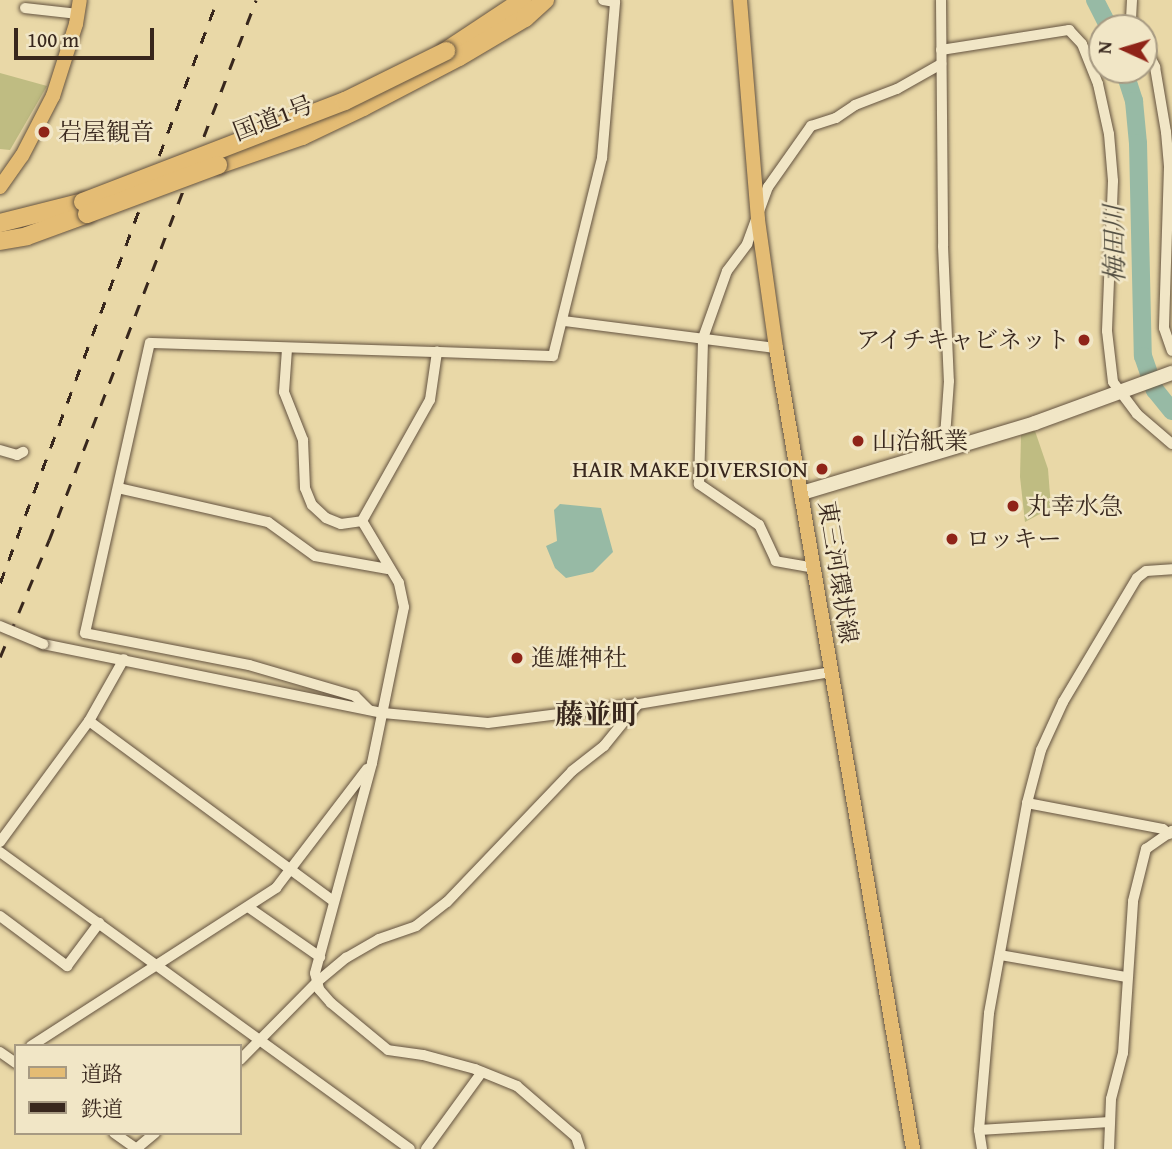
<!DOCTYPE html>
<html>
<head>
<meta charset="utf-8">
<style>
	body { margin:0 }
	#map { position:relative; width:1172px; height:1149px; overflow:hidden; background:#e9d8a7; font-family:"Gentium Book Plus","Noto Serif JP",serif }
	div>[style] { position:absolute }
	.green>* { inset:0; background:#bfbc82 }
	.water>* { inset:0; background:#97baa5 }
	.river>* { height:18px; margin:-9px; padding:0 9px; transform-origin:9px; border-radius:9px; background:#97baa5 }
	.roads { filter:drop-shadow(0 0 2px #645340) drop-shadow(0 0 2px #645340) }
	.street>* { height:10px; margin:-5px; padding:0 5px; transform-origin:5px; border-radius:5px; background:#f1e6c6 }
	.secondary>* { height:14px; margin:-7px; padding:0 7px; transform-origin:7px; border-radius:7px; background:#f1e6c6 }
	.primary>* { height:14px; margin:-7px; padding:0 7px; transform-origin:7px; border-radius:7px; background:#e4bc74 }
	.highway>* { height:18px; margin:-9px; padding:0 9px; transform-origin:9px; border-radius:9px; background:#e4bc74 }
	.rail>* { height:2.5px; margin-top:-1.25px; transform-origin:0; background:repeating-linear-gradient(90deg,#38271d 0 12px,transparent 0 24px) }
	.bridges { filter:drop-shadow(0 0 2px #645340) drop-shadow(0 0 2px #645340) }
	.street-bridge>* { height:10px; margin:-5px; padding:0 5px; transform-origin:5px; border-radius:5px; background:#f1e6c6 }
	.highway-bridge>* { height:18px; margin:-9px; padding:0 9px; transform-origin:9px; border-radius:9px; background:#e4bc74 }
	.dots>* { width:19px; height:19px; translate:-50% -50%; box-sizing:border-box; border:4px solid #f1e6c6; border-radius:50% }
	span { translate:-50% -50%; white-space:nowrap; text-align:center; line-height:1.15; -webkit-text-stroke:5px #f1e6c6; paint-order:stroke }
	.street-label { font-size:24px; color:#38271d }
	.poi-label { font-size:24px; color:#38271d }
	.left { translate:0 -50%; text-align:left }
	.right { translate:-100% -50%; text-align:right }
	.water-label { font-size:26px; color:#504c3f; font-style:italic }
	.quarter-label { font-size:28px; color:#38271d; font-weight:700 }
	.legend { position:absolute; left:14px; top:1044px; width:228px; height:91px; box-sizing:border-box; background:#f1e6c6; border:2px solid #a79a82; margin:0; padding:9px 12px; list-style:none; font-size:21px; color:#38271d }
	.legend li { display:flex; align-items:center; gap:14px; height:35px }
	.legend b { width:35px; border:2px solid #a79a82 }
	.north { position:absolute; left:1088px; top:14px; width:70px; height:70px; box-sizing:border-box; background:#f1e6c6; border:2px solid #a79a82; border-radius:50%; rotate:274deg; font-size:19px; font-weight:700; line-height:28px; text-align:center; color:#38271d }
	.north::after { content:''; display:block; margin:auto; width:24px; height:32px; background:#8f2418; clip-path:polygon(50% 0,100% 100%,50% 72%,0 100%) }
	.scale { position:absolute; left:14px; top:28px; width:140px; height:32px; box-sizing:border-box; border:4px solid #38271d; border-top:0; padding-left:9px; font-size:21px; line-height:24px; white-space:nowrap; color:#38271d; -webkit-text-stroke:5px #f1e6c6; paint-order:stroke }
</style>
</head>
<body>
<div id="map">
	<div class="green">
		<i style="clip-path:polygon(0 73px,47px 86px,10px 150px,0 149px)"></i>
		<i style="clip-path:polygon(1035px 431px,1048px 469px,1051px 508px,1025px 522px,1020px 477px,1021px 435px)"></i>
	</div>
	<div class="water">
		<i style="clip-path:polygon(560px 504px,601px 508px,613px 552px,593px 572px,566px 578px,555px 568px,546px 546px,557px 541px,554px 510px)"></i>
	</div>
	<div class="river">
		<i style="left:1095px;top:0;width:31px;rotate:63deg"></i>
		<i style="left:1124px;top:70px;width:33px;rotate:72deg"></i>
		<i style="left:1134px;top:101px;width:42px;rotate:84.6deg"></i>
		<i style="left:1138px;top:143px;width:213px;rotate:88.7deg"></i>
		<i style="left:1143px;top:356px;width:36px;rotate:71deg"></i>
		<i style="left:1155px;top:390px;width:27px;rotate:51deg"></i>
	</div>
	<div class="roads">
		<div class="street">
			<i style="left:941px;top:0;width:246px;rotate:89.5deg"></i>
			<i style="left:943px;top:246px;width:135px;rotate:87.5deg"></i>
			<i style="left:949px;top:381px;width:69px;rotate:94.1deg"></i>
			<i style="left:1132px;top:0;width:18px;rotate:93deg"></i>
			<i style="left:1131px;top:18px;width:11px;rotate:68deg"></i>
			<i style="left:25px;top:8px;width:53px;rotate:6.5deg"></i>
			<i style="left:1144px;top:45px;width:25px;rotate:63deg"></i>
			<i style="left:1155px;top:67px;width:66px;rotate:80.4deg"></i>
			<i style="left:1166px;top:132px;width:35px;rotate:85deg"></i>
			<i style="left:1169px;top:167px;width:161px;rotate:91.8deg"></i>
			<i style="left:1164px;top:328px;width:24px;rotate:71deg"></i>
			<i style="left:941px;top:50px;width:130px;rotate:-8.9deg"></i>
			<i style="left:1069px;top:30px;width:19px;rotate:47deg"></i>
			<i style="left:1082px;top:44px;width:43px;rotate:68.2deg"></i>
			<i style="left:1098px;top:84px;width:51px;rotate:77.6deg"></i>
			<i style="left:1109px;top:134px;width:47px;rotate:85.1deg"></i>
			<i style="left:1113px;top:181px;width:150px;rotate:92.3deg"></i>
			<i style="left:1107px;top:331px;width:51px;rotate:83.3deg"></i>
			<i style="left:1113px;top:382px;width:40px;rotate:53deg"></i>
			<i style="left:1137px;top:414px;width:46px;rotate:40.6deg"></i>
			<i style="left:564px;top:321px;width:214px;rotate:7.3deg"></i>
			<i style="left:287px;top:349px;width:43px;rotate:94deg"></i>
			<i style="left:284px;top:392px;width:52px;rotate:68.4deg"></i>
			<i style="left:303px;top:440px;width:48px;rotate:87.6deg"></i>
			<i style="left:305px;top:488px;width:18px;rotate:68deg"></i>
			<i style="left:312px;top:505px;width:19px;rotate:43deg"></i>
			<i style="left:326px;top:518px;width:16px;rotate:22deg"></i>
			<i style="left:341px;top:524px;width:21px;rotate:-8deg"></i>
			<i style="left:0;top:450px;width:18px;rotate:16deg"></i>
			<i style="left:17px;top:455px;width:7px;rotate:-27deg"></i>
			<i style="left:118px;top:488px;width:154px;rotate:12.8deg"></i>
			<i style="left:268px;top:522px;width:58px;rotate:35.9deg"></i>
			<i style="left:315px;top:556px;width:74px;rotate:10.1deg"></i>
			<i style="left:815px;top:568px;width:40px;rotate:-170deg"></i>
			<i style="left:776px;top:561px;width:40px;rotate:-115deg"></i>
			<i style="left:759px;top:525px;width:73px;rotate:-145.7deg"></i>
			<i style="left:699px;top:484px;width:146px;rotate:-88.4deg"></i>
			<i style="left:703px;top:338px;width:71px;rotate:-70.3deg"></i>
			<i style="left:727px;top:271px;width:34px;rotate:-53deg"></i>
			<i style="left:747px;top:244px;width:61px;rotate:-69.8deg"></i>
			<i style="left:768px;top:187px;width:75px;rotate:-54.8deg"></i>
			<i style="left:811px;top:126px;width:26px;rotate:-18deg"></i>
			<i style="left:836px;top:118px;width:23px;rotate:-34deg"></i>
			<i style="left:855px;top:105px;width:45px;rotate:-20.9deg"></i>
			<i style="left:897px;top:89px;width:51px;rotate:-29.6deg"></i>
			<i style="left:43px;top:644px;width:347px;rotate:11.5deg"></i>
			<i style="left:383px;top:713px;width:105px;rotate:5.4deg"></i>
			<i style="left:488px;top:723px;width:151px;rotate:-7.2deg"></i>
			<i style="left:638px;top:704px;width:196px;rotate:-9.4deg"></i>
			<i style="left:369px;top:710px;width:20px;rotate:-135deg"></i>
			<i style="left:355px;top:696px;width:110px;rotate:-163.7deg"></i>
			<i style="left:249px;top:665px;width:167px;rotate:-169deg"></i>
			<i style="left:85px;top:633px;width:297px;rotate:-77.4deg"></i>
			<i style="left:150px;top:343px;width:287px;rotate:1.8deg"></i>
			<i style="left:89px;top:721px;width:303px;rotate:36.4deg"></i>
			<i style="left:1027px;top:803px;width:138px;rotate:10.8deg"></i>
			<i style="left:1163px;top:829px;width:8px;rotate:40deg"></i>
			<i style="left:0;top:842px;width:150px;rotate:-53.7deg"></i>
			<i style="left:89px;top:721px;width:71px;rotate:-60.6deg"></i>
			<i style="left:0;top:852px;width:506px;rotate:35.92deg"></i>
			<i style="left:248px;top:907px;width:88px;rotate:34.8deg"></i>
			<i style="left:0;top:916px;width:84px;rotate:36.7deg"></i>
			<i style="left:67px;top:966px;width:54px;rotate:-53.3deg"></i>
			<i style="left:1000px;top:955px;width:128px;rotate:9.9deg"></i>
			<i style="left:31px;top:1046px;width:292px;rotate:-32.8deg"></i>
			<i style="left:276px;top:888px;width:150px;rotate:-52.6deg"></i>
			<i style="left:0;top:1052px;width:19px;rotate:35deg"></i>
			<i style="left:240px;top:1060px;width:110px;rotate:-45.4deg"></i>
			<i style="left:317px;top:982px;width:38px;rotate:-40deg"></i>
			<i style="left:346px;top:958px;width:38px;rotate:-30deg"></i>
			<i style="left:379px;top:939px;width:39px;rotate:-19deg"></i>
			<i style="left:416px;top:926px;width:39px;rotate:-38deg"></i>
			<i style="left:447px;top:902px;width:181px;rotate:-46.3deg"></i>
			<i style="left:572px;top:771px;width:41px;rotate:-38deg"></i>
			<i style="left:604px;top:746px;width:54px;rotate:-51deg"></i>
			<i style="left:979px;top:1130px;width:131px;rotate:-3.5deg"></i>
			<i style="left:114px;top:1133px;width:28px;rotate:35deg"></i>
			<i style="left:136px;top:1149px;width:25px;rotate:-40deg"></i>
			<i style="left:426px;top:1149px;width:95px;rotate:-54deg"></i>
			<i style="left:580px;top:1149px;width:13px;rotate:-108deg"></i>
			<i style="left:576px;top:1137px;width:78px;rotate:-139.2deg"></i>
			<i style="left:517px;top:1086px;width:45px;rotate:-158deg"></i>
			<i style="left:475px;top:1069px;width:54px;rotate:-164.9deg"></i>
			<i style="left:423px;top:1055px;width:35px;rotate:-172deg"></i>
			<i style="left:388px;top:1050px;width:74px;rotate:-140.5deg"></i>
			<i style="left:331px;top:1003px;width:18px;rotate:-131deg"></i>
			<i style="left:319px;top:989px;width:16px;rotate:-104deg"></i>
			<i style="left:315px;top:973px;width:218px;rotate:-74.8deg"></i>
			<i style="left:372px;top:763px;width:159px;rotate:-78.4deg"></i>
			<i style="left:404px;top:607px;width:25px;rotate:-102deg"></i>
			<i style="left:399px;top:583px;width:72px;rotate:-120.8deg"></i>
			<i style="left:362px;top:521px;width:139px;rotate:-60.7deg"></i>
			<i style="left:430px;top:400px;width:49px;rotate:-81.7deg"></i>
			<i style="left:437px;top:352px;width:116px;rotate:2deg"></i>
			<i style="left:553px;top:356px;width:204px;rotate:-76.1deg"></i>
			<i style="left:602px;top:158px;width:157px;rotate:-85.2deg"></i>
			<i style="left:615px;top:2px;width:12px;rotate:-171deg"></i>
			<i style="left:982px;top:1149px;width:19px;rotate:-99deg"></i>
			<i style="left:979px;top:1130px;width:117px;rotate:-85.1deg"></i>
			<i style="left:989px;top:1013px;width:213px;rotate:-79.7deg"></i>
			<i style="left:1027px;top:803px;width:55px;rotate:-75.2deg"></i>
			<i style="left:1041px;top:750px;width:53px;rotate:-65.4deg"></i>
			<i style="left:1063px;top:702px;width:144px;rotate:-59.2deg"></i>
			<i style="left:1137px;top:578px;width:11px;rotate:-38deg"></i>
			<i style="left:1146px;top:571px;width:26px;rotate:-4deg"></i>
			<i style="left:1109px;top:1149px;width:50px;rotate:-87.7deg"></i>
			<i style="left:1111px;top:1099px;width:48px;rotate:-75.4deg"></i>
			<i style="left:1123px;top:1053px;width:152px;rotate:-86.2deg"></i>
			<i style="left:1133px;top:901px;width:54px;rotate:-76deg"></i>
			<i style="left:1146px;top:849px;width:32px;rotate:-35deg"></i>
		</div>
		<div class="secondary">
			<i style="left:802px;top:493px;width:243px;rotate:-16.7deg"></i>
			<i style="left:1035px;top:423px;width:146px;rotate:-20.1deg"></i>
		</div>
		<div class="primary">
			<i style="left:740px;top:0;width:221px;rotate:85.3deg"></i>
			<i style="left:758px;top:220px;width:129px;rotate:82deg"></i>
			<i style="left:776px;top:348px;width:813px;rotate:80.29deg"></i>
			<i style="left:0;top:187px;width:38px;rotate:-55deg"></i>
			<i style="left:22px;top:156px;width:68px;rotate:-62.7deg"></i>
			<i style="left:53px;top:96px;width:76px;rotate:-72.3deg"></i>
			<i style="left:76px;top:24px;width:24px;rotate:-81deg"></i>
		</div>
		<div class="highway">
			<i style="left:446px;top:51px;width:92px;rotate:-33.5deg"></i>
			<i style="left:218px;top:165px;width:89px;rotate:-19deg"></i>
			<i style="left:302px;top:136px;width:68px;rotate:-25.4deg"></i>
			<i style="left:363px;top:107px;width:108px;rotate:-27.5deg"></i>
			<i style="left:459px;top:57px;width:77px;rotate:-30.6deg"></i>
			<i style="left:525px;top:18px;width:27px;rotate:-42deg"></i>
			<i style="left:0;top:223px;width:86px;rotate:-14.2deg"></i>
			<i style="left:0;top:241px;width:27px;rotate:-10deg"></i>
			<i style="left:27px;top:236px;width:64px;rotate:-20.1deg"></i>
		</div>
	</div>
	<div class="rail">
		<i style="left:0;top:583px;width:622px;rotate:-69.58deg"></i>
		<i style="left:0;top:657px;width:127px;rotate:-67.3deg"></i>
		<i style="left:49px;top:540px;width:578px;rotate:-69.03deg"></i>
	</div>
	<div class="bridges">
		<div class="street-bridge">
			<i style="left:0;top:626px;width:47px;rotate:22.7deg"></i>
		</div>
		<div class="highway-bridge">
			<i style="left:83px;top:202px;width:281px;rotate:-21.1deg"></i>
			<i style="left:345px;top:101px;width:113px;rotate:-26.3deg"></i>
			<i style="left:87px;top:214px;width:140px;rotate:-20.5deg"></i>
		</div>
	</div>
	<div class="dots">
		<i style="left:44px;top:132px;background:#8f2418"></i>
		<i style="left:1084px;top:340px;background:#8f2418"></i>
		<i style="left:858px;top:441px;background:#8f2418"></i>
		<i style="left:822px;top:469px;background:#8f2418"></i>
		<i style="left:1013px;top:506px;background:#8f2418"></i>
		<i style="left:952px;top:539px;background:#8f2418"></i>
		<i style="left:517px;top:658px;background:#8f2418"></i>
	</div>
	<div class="street-label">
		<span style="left:273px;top:118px;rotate:-21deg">国道1号</span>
		<span style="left:838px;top:572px;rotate:81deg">東三河環状線</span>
	</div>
	<div class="poi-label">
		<span class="left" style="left:58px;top:132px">岩屋観音</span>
		<span class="right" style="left:1070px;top:340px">アイチキャビネット</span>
		<span class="left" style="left:872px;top:441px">山治紙業</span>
		<span class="right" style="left:808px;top:469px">HAIR MAKE DIVERSION</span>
		<span class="left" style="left:1027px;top:506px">丸幸水急</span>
		<span class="left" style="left:966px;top:539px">ロッキー</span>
		<span class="left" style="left:531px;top:658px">進雄神社</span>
	</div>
	<div class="water-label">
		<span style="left:1114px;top:244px;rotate:-91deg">梅田川</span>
	</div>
	<div class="quarter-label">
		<span style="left:597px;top:714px">藤並町</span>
	</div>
	<ul class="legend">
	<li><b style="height:9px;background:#e4bc74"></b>道路</li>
	<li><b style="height:9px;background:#38271d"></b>鉄道</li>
	</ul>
	<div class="north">N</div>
	<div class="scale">100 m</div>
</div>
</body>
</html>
